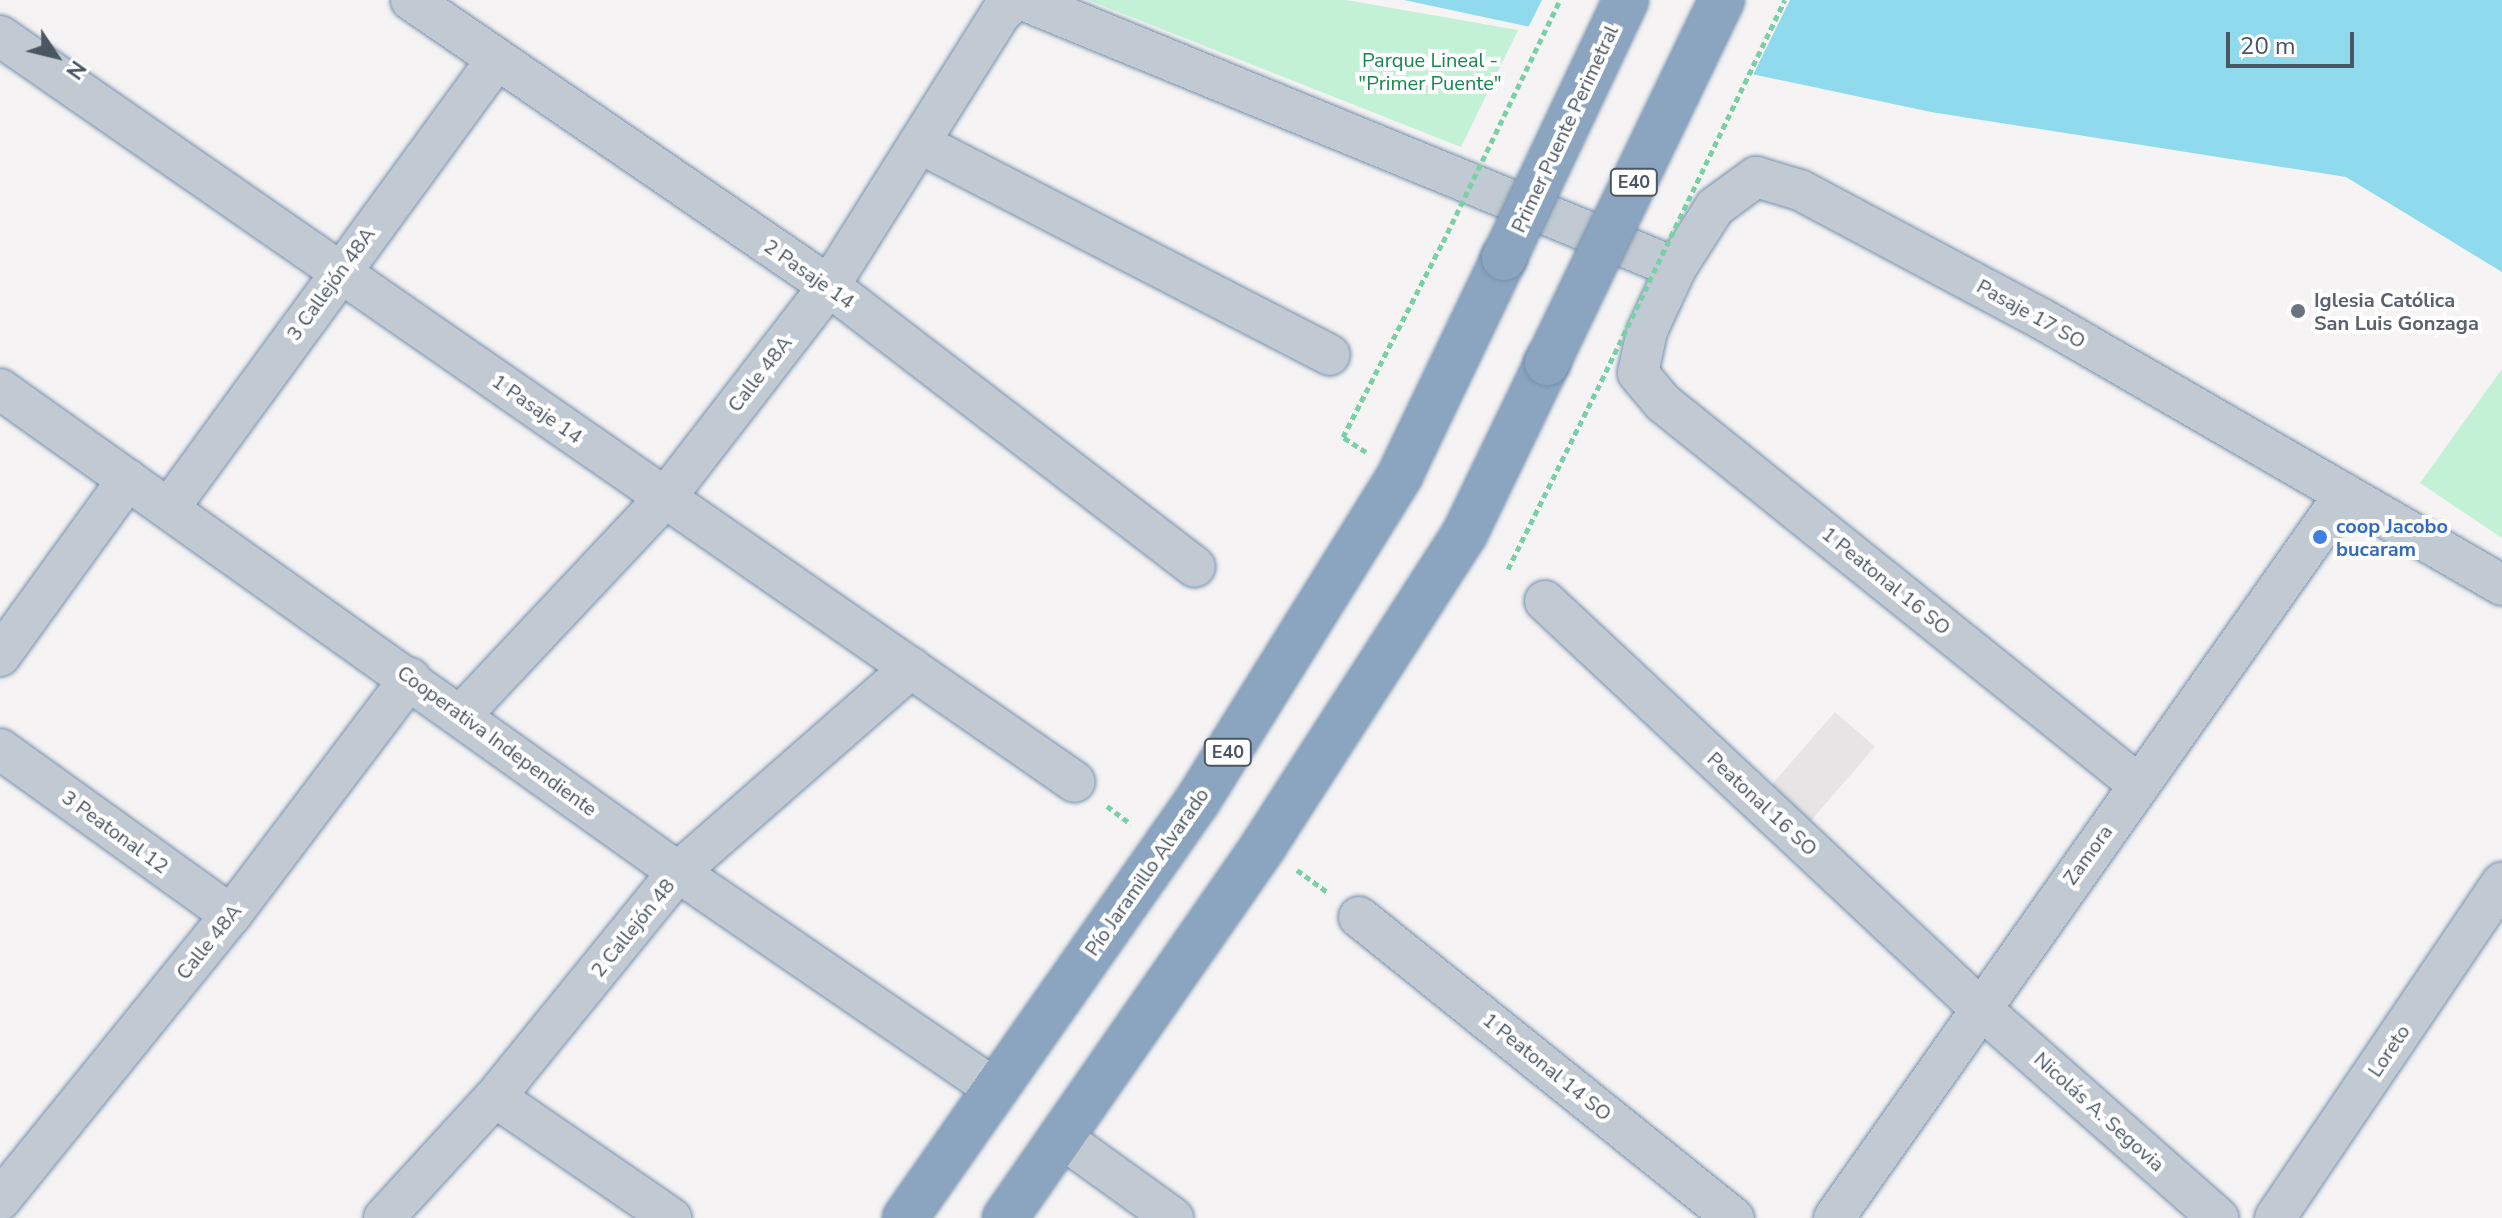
<!DOCTYPE html>
<html>
<head>
<meta charset="utf-8">
<style>
	body { margin:0 }
	#map { position:relative; width:2502px; height:1218px; overflow:hidden; background:#f5f3f3; font-family:"Nunito Sans",sans-serif }
	div>[style] { position:absolute }
	.education>* { inset:0; background:#e6e4e5; transform-origin:0 0 }
	.green>* { inset:0; background:#c3f1d5 }
	.water>* { inset:0; background:#90daee }
	.pier>* { inset:0; background:#f5f3f3 }
	.path>* { height:5px; margin-top:-2.5px; transform-origin:0; background:repeating-linear-gradient(90deg,#7ad0a6 0 6px,transparent 0 10px) }
	.roads { filter:drop-shadow(0 0 2px #7690ad) drop-shadow(0 0 2px #7690ad) }
	.street>* { height:40px; margin:-20px; padding:0 20px; transform-origin:20px; border-radius:20px; background:#c1cad2 }
	.highway>* { height:44px; margin:-22px; padding:0 22px; transform-origin:22px; border-radius:22px; background:#8ba5c1 }
	.path-bridge>* { height:5px; margin-top:-2.5px; transform-origin:0; background:repeating-linear-gradient(90deg,#7ad0a6 0 6px,transparent 0 10px) }
	.bridges { filter:drop-shadow(0 0 2px #7690ad) drop-shadow(0 0 2px #7690ad) }
	.highway-bridge>* { height:44px; margin:-22px; padding:0 22px; transform-origin:22px; border-radius:22px; background:#8ba5c1 }
	.dots>* { width:22px; height:22px; translate:-50% -50%; box-sizing:border-box; border:4px solid #fff; border-radius:50% }
	span { translate:-50% -50%; white-space:nowrap; text-align:center; line-height:1.15; -webkit-text-stroke:8px #fff; paint-order:stroke }
	.shield-label span { padding:2px 6px; background:#fff; border:2px solid; border-radius:6px; -webkit-text-stroke-width:0 }
	.shield-label { font-size:18px; color:#4a5661; font-weight:700 }
	.park-label { font-size:20px; color:#17864f }
	.street-label { font-size:20px; color:#4a5661 }
	.worship-label { font-size:20px; color:#5b616d; font-weight:700 }
	.left { translate:0 -50%; text-align:left }
	.shop-label { font-size:20px; color:#366cbe; font-weight:700 }
	.north { position:absolute; left:16px; top:16px; width:80px; height:80px; -webkit-text-stroke:6px #fff; paint-order:stroke; rotate:125deg; font-size:22px; font-weight:700; line-height:32px; text-align:center; color:#4a5661 }
	.north::after { content:''; display:block; margin:auto; width:28px; height:36px; background:#4a5661; clip-path:polygon(50% 0,100% 100%,50% 72%,0 100%) }
	.scale { position:absolute; left:2226px; top:32px; width:128px; height:36px; box-sizing:border-box; border:4px solid #4a5661; border-top:0; padding-left:10px; font-size:24px; line-height:28px; white-space:nowrap; color:#4a5661; -webkit-text-stroke:6px #fff; paint-order:stroke }
</style>
</head>
<body>
<div id="map">
	<div class="education">
		<i style="left:1835px;top:712px;width:53px;height:101px;rotate:41deg"></i>
	</div>
	<div class="green">
		<i style="clip-path:polygon(1088px 0,1346px 0,1518px 30px,1461px 147px)"></i>
		<i style="clip-path:polygon(2502px 369px,2502px 538px,2420px 483px)"></i>
	</div>
	<div class="water">
		<i style="clip-path:polygon(1404px 0,2502px 0,2502px 272px,2346px 177px,1931px 112px)"></i>
	</div>
	<div class="pier">
		<i style="clip-path:polygon(1542px 0,1790px 0,1752px 77px,1528px 28px)"></i>
	</div>
	<div class="path">
		<i style="left:1366px;top:452px;width:27px;rotate:-147deg"></i>
		<i style="left:1343px;top:437px;width:219px;rotate:-62.9deg"></i>
		<i style="left:1508px;top:569px;width:200px;rotate:-63.6deg"></i>
		<i style="left:1107px;top:806px;width:30px;rotate:37deg"></i>
		<i style="left:1297px;top:870px;width:37px;rotate:36deg"></i>
	</div>
	<div class="roads">
		<div class="street">
			<i style="left:411px;top:0;width:506px;rotate:34.38deg"></i>
			<i style="left:829px;top:286px;width:461px;rotate:37.5deg"></i>
			<i style="left:1023px;top:0;width:706px;rotate:22.31deg"></i>
			<i style="left:0;top:36px;width:1308px;rotate:34.76deg"></i>
			<i style="left:919px;top:143px;width:462px;rotate:27.3deg"></i>
			<i style="left:0;top:389px;width:832px;rotate:35.47deg"></i>
			<i style="left:678px;top:872px;width:386px;rotate:34.4deg"></i>
			<i style="left:169px;top:508px;width:552px;rotate:-53.84deg"></i>
			<i style="left:1545px;top:601px;width:594px;rotate:43.09deg"></i>
			<i style="left:1979px;top:1007px;width:319px;rotate:41.4deg"></i>
			<i style="left:0;top:656px;width:218px;rotate:-54.1deg"></i>
			<i style="left:462px;top:714px;width:296px;rotate:-46.8deg"></i>
			<i style="left:665px;top:498px;width:268px;rotate:-52.3deg"></i>
			<i style="left:829px;top:286px;width:323px;rotate:-57.8deg"></i>
			<i style="left:1001px;top:13px;width:19px;rotate:-43deg"></i>
			<i style="left:0;top:749px;width:284px;rotate:35.7deg"></i>
			<i style="left:2139px;top:785px;width:610px;rotate:-141.25deg"></i>
			<i style="left:1663px;top:403px;width:39px;rotate:-130deg"></i>
			<i style="left:1638px;top:373px;width:43px;rotate:-77.9deg"></i>
			<i style="left:1647px;top:331px;width:69px;rotate:-65.3deg"></i>
			<i style="left:1676px;top:268px;width:72px;rotate:-57.4deg"></i>
			<i style="left:1715px;top:207px;width:51px;rotate:-36.2deg"></i>
			<i style="left:1756px;top:177px;width:46px;rotate:16.5deg"></i>
			<i style="left:1800px;top:190px;width:274px;rotate:28.1deg"></i>
			<i style="left:2042px;top:319px;width:531px;rotate:30.04deg"></i>
			<i style="left:1359px;top:917px;width:481px;rotate:38.8deg"></i>
			<i style="left:495px;top:1097px;width:214px;rotate:34.5deg"></i>
			<i style="left:1062px;top:1138px;width:137px;rotate:35.8deg"></i>
			<i style="left:0;top:1200px;width:367px;rotate:-51deg"></i>
			<i style="left:231px;top:915px;width:297px;rotate:-52.9deg"></i>
			<i style="left:384px;top:1218px;width:164px;rotate:-47.5deg"></i>
			<i style="left:495px;top:1097px;width:290px;rotate:-50.9deg"></i>
			<i style="left:678px;top:872px;width:310px;rotate:-41.2deg"></i>
			<i style="left:1834px;top:1218px;width:886px;rotate:-54.79deg"></i>
			<i style="left:2275px;top:1218px;width:405px;rotate:-55.9deg"></i>
		</div>
		<div class="highway">
			<i style="left:905px;top:1218px;width:510px;rotate:-54.97deg"></i>
			<i style="left:1198px;top:800px;width:383px;rotate:-58.1deg"></i>
			<i style="left:1400px;top:475px;width:241px;rotate:-64.4deg"></i>
			<i style="left:1005px;top:1218px;width:454px;rotate:-55.2deg"></i>
			<i style="left:1264px;top:845px;width:371px;rotate:-57.2deg"></i>
			<i style="left:1465px;top:533px;width:189px;rotate:-64.2deg"></i>
		</div>
	</div>
	<div class="path-bridge">
		<i style="left:1443px;top:242px;width:269px;rotate:-64.2deg"></i>
		<i style="left:1597px;top:390px;width:433px;rotate:-64.3deg"></i>
	</div>
	<div class="bridges">
		<div class="highway-bridge">
			<i style="left:1504px;top:258px;width:285px;rotate:-64.7deg"></i>
			<i style="left:1547px;top:363px;width:403px;rotate:-64.3deg"></i>
		</div>
	</div>
	<div class="dots">
		<i style="left:2298px;top:311px;background:#6b7280"></i>
		<i style="left:2320px;top:537px;background:#3f7fe0"></i>
	</div>
	<div class="shield-label">
		<span style="left:1634px;top:182px">E40</span>
		<span style="left:1228px;top:752px">E40</span>
	</div>
	<div class="park-label">
		<span style="left:1430px;top:72px">Parque Lineal -<br>"Primer Puente"</span>
	</div>
	<div class="street-label">
		<span style="left:1565px;top:129px;rotate:-65deg">Primer Puente Perimetral</span>
		<span style="left:809px;top:274px;rotate:35deg">2 Pasaje 14</span>
		<span style="left:331px;top:284px;rotate:-54deg">3 Callejón 48A</span>
		<span style="left:2031px;top:314px;rotate:29deg">Pasaje 17 SO</span>
		<span style="left:760px;top:374px;rotate:-52deg">Calle 48A</span>
		<span style="left:537px;top:409px;rotate:35deg">1 Pasaje 14</span>
		<span style="left:1886px;top:581px;rotate:39deg">1 Peatonal 16 SO</span>
		<span style="left:497px;top:741px;rotate:36deg">Cooperativa Independiente</span>
		<span style="left:1762px;top:804px;rotate:43deg">Peatonal 16 SO</span>
		<span style="left:115px;top:832px;rotate:36deg">3 Peatonal 12</span>
		<span style="left:2088px;top:855px;rotate:-54deg">Zamora</span>
		<span style="left:1147px;top:872px;rotate:-55deg">Pío Jaramillo Alvarado</span>
		<span style="left:633px;top:928px;rotate:-51deg">2 Callejón 48</span>
		<span style="left:209px;top:942px;rotate:-51deg">Calle 48A</span>
		<span style="left:2389px;top:1051px;rotate:-56deg">Loreto</span>
		<span style="left:1547px;top:1067px;rotate:39deg">1 Peatonal 14 SO</span>
		<span style="left:2099px;top:1112px;rotate:42deg">Nicolás A. Segovia</span>
	</div>
	<div class="worship-label">
		<span class="left" style="left:2314px;top:312px">Iglesia Católica<br>San Luis Gonzaga</span>
	</div>
	<div class="shop-label">
		<span class="left" style="left:2336px;top:538px">coop Jacobo<br>bucaram</span>
	</div>
	<div class="north">N</div>
	<div class="scale">20 m</div>
</div>
</body>
</html>
